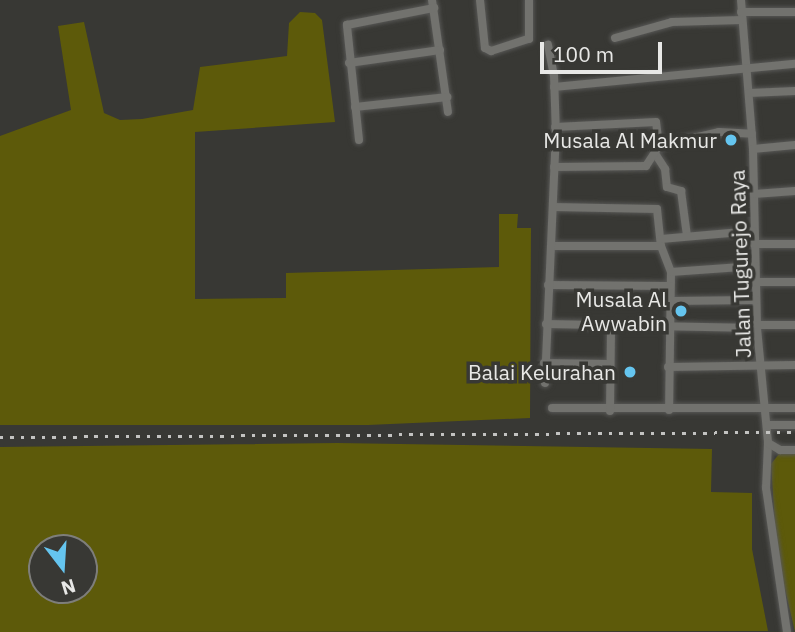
<!DOCTYPE html>
<html>
<head>
<meta charset="utf-8">
<style>
	body { margin:0 }
	#map { position:relative; width:795px; height:632px; overflow:hidden; background:#383834; font-family:"IBM Plex Sans",sans-serif }
	div>[style] { position:absolute }
	.green>* { inset:0; background:#5d5a0a }
	.roads { filter:drop-shadow(0 0 2px #575755) drop-shadow(0 0 2px #575755) }
	.street>* { height:8px; margin:-4px; padding:0 4px; transform-origin:4px; border-radius:4px; background:#72726e }
	.rail>* { height:2.5px; margin-top:-1.25px; transform-origin:0; background:repeating-linear-gradient(90deg,#c3c3c1 0 3.5px,transparent 0 10.5px) }
	.dots>* { width:19px; height:19px; translate:-50% -50%; box-sizing:border-box; border:4px solid #383834; border-radius:50% }
	span { translate:-50% -50%; white-space:nowrap; text-align:center; line-height:1.15; -webkit-text-stroke:7px #383834; paint-order:stroke }
	.poi-label { font-size:21px; color:#e8e8e6 }
	.right { translate:-100% -50%; text-align:right }
	.street-label { font-size:21px; color:#e8e8e6 }
	.north { position:absolute; left:28px; top:534px; width:70px; height:70px; box-sizing:border-box; background:#383834; border:2px solid #7e7e7b; border-radius:50%; rotate:163deg; font-size:19px; font-weight:700; line-height:28px; text-align:center; color:#e8e8e6 }
	.north::after { content:''; display:block; margin:auto; width:24px; height:32px; background:#65c5ef; clip-path:polygon(50% 0,100% 100%,50% 72%,0 100%) }
	.scale { position:absolute; left:540px; top:42px; width:122px; height:32px; box-sizing:border-box; border:4px solid #e8e8e6; border-top:0; padding-left:9px; font-size:21px; line-height:24px; white-space:nowrap; color:#e8e8e6; -webkit-text-stroke:5px #383834; paint-order:stroke }
</style>
</head>
<body>
<div id="map">
	<div class="green">
		<i style="clip-path:polygon(300px 12px,315px 13px,322px 20px,335px 122px,195px 132px,195px 299px,286px 298px,286px 273px,499px 267px,499px 214px,518px 214px,517px 228px,531px 228px,530px 418px,368px 425px,0 425px,0 136px,71px 110px,58px 26px,84px 22px,104px 113px,120px 120px,142px 119px,193px 110px,200px 67px,287px 56px,289px 23px)"></i>
		<i style="clip-path:polygon(evenodd,337px 443px,712px 449px,711px 492px,752px 493px,752px 549px,768px 631px,0 632px,0 447px,337px 443px,42px 548px,84px 548px,84px 590px,42px 590px,42px 548px)"></i>
		<i style="clip-path:polygon(779px 454px,795px 454px,795px 632px,777px 555px,771px 464px)"></i>
	</div>
	<div class="roads">
		<div class="street">
			<i style="left:432px;top:0;width:113px;rotate:81.9deg"></i>
			<i style="left:480px;top:0;width:48px;rotate:84.1deg"></i>
			<i style="left:485px;top:48px;width:7px;rotate:27deg"></i>
			<i style="left:491px;top:51px;width:40px;rotate:-18deg"></i>
			<i style="left:529px;top:39px;width:39px;rotate:-90deg"></i>
			<i style="left:741px;top:0;width:149px;rotate:85.4deg"></i>
			<i style="left:753px;top:149px;width:179px;rotate:88.7deg"></i>
			<i style="left:757px;top:328px;width:116px;rotate:84.5deg"></i>
			<i style="left:768px;top:443px;width:45px;rotate:92.5deg"></i>
			<i style="left:766px;top:488px;width:146px;rotate:81.7deg"></i>
			<i style="left:741px;top:12px;width:54px"></i>
			<i style="left:615px;top:38px;width:59px;rotate:-15.7deg"></i>
			<i style="left:672px;top:22px;width:70px;rotate:-1.6deg"></i>
			<i style="left:349px;top:63px;width:92px;rotate:-8.1deg"></i>
			<i style="left:554px;top:87px;width:242px;rotate:-5.5deg"></i>
			<i style="left:749px;top:93px;width:46px;rotate:-2.5deg"></i>
			<i style="left:355px;top:107px;width:93px;rotate:-6.2deg"></i>
			<i style="left:359px;top:140px;width:116px;rotate:-96deg"></i>
			<i style="left:347px;top:25px;width:89px;rotate:-11.1deg"></i>
			<i style="left:659px;top:146px;width:62px;rotate:-13.1deg"></i>
			<i style="left:719px;top:132px;width:33px;rotate:3deg"></i>
			<i style="left:753px;top:149px;width:42px;rotate:-5.4deg"></i>
			<i style="left:656px;top:155px;width:17px;rotate:57deg"></i>
			<i style="left:665px;top:169px;width:18px;rotate:84deg"></i>
			<i style="left:667px;top:187px;width:15px;rotate:16deg"></i>
			<i style="left:681px;top:191px;width:45px;rotate:82.4deg"></i>
			<i style="left:554px;top:167px;width:92px;rotate:-0.6deg"></i>
			<i style="left:646px;top:166px;width:24px;rotate:-57deg"></i>
			<i style="left:659px;top:146px;width:24px;rotate:-97deg"></i>
			<i style="left:656px;top:122px;width:101px;rotate:177.2deg"></i>
			<i style="left:754px;top:194px;width:41px;rotate:-4.2deg"></i>
			<i style="left:553px;top:207px;width:104px;rotate:1.1deg"></i>
			<i style="left:657px;top:209px;width:37px;rotate:84deg"></i>
			<i style="left:661px;top:246px;width:28px;rotate:69deg"></i>
			<i style="left:671px;top:272px;width:138px;rotate:90.8deg"></i>
			<i style="left:661px;top:239px;width:92px;rotate:-5deg"></i>
			<i style="left:754px;top:244px;width:41px"></i>
			<i style="left:552px;top:246px;width:109px"></i>
			<i style="left:671px;top:272px;width:84px;rotate:-4.1deg"></i>
			<i style="left:756px;top:282px;width:39px"></i>
			<i style="left:548px;top:285px;width:122px;rotate:0.5deg"></i>
			<i style="left:670px;top:301px;width:86px;rotate:-0.7deg"></i>
			<i style="left:546px;top:324px;width:211px;rotate:1.1deg"></i>
			<i style="left:757px;top:325px;width:38px"></i>
			<i style="left:544px;top:363px;width:66px;rotate:0.9deg"></i>
			<i style="left:668px;top:367px;width:127px;rotate:-0.9deg"></i>
			<i style="left:545px;top:383px;width:248px;rotate:-87.5deg"></i>
			<i style="left:556px;top:135px;width:59px;rotate:-91.9deg"></i>
			<i style="left:554px;top:76px;width:32px;rotate:-101deg"></i>
			<i style="left:552px;top:408px;width:243px"></i>
			<i style="left:610px;top:411px;width:87px;rotate:-89.3deg"></i>
			<i style="left:767px;top:425px;width:28px"></i>
			<i style="left:768px;top:443px;width:14px;rotate:30deg"></i>
			<i style="left:780px;top:450px;width:15px"></i>
		</div>
	</div>
	<div class="rail">
		<i style="left:0;top:437px;width:795px;rotate:-0.36deg"></i>
	</div>
	<div class="dots">
		<i style="left:731px;top:140px;background:#65c5ef"></i>
		<i style="left:681px;top:311px;background:#65c5ef"></i>
		<i style="left:630px;top:372px;background:#65c5ef"></i>
	</div>
	<div class="poi-label">
		<span class="right" style="left:717px;top:140px">Musala Al Makmur</span>
		<span class="right" style="left:667px;top:311px">Musala Al<br>Awwabin</span>
		<span class="right" style="left:616px;top:372px">Balai Kelurahan</span>
	</div>
	<div class="street-label">
		<span style="left:740px;top:264px;rotate:-92deg">Jalan Tugurejo Raya</span>
	</div>
	<div class="north">N</div>
	<div class="scale">100 m</div>
</div>
</body>
</html>
